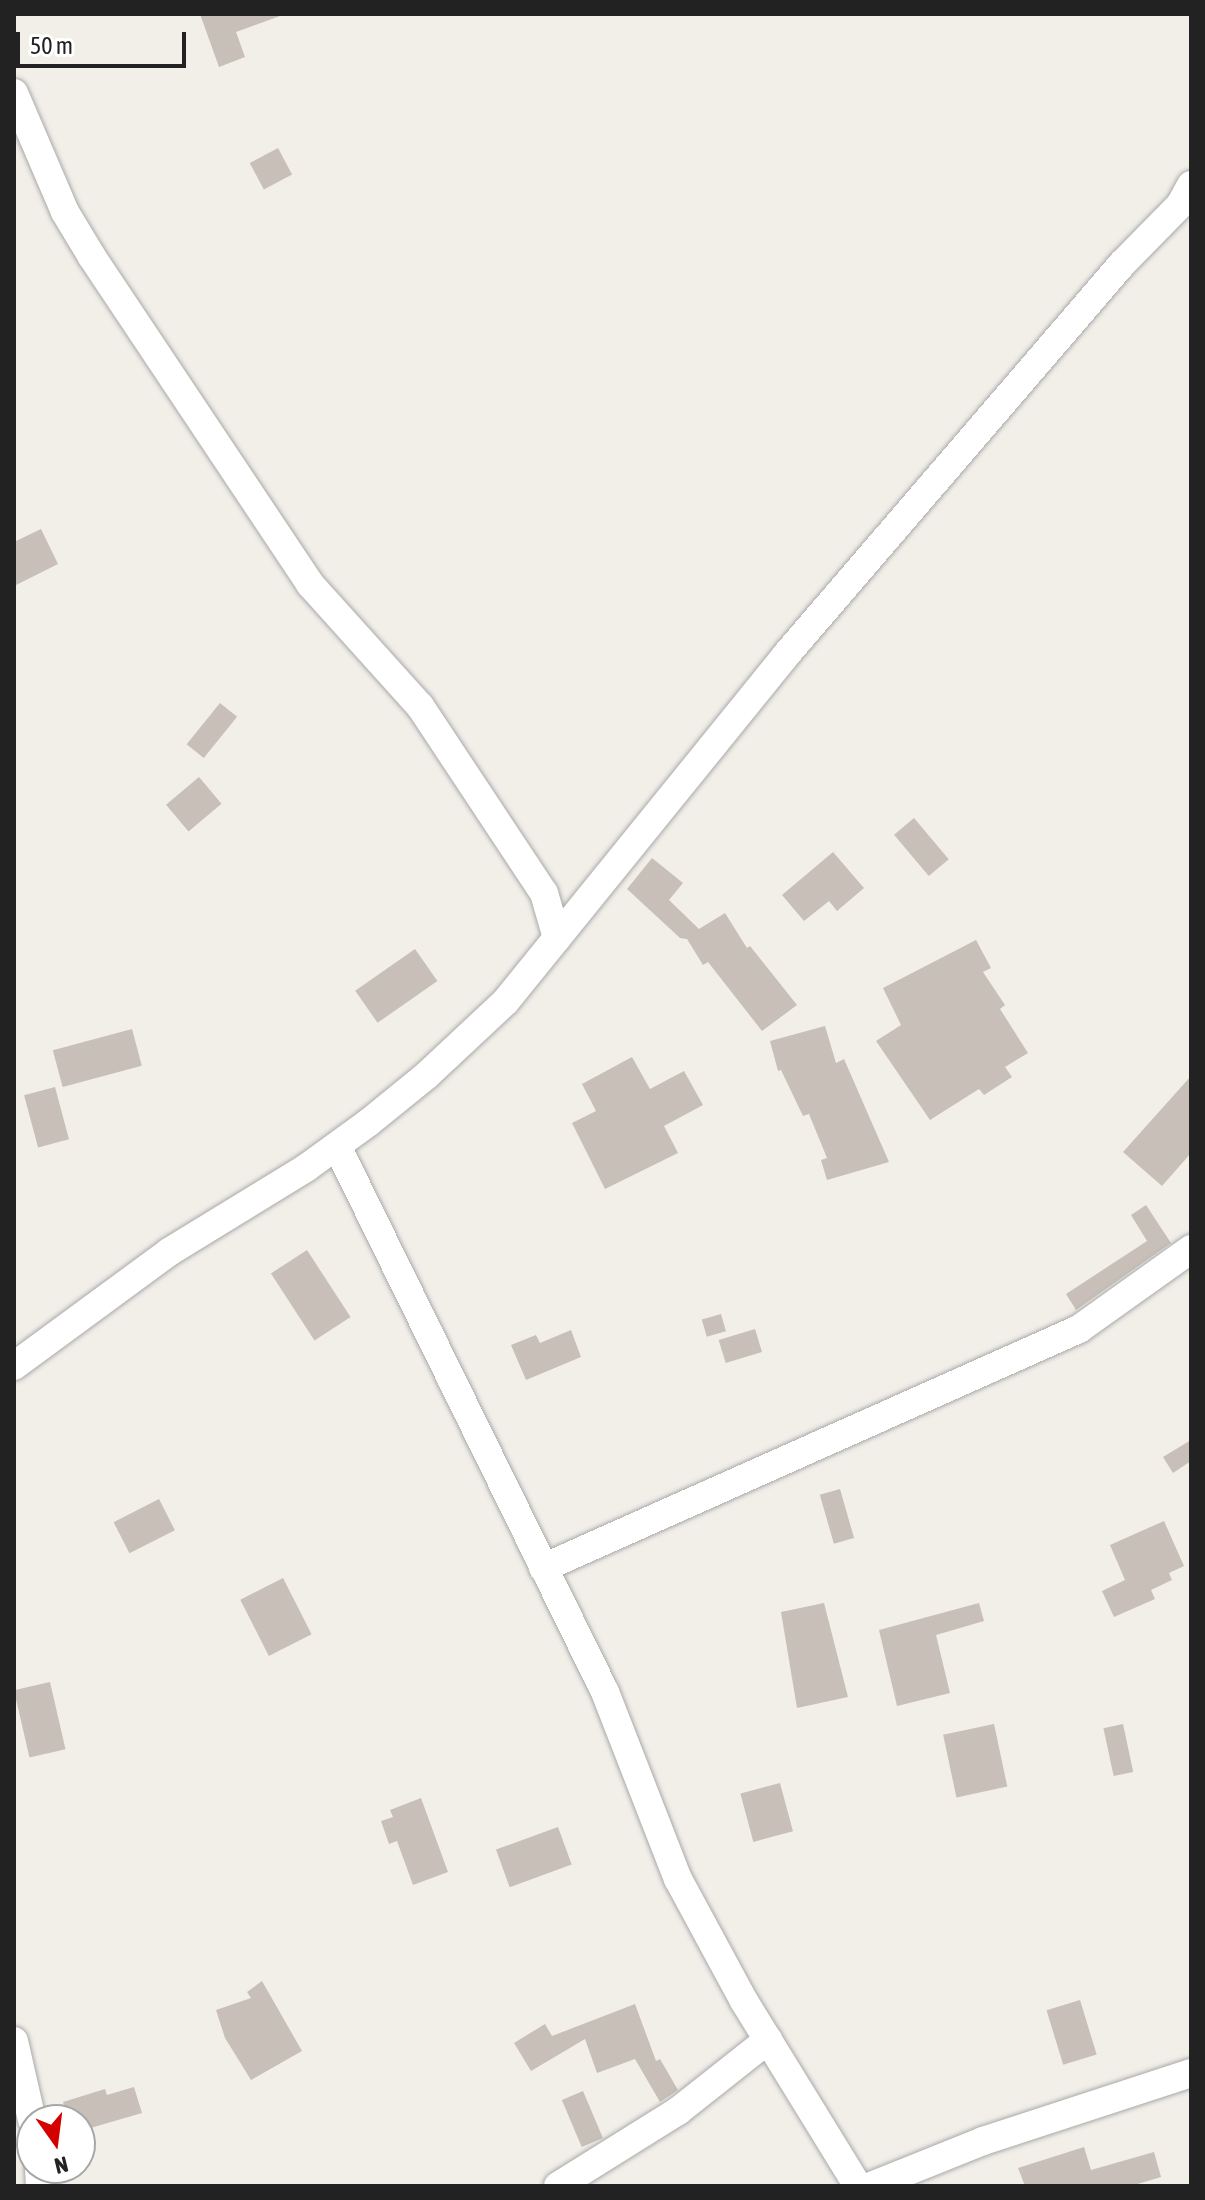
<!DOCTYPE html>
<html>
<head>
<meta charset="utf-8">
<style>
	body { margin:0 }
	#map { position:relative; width:1205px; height:2200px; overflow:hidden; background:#f2efe9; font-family:"Asap Condensed",sans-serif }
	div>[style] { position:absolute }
	.building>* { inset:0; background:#c7bfb8; transform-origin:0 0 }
	.roads { filter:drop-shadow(0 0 2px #a9a9a9) drop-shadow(0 0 2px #a9a9a9) }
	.minor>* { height:28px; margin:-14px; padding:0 14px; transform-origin:14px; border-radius:14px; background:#fff }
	span { translate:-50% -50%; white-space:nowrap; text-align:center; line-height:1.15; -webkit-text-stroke:6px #fff; paint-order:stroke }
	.frame { position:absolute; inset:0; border:16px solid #222; pointer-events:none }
	.north { position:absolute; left:16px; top:2104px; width:80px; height:80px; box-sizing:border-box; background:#fff; border:2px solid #a7a7a7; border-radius:50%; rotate:166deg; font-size:22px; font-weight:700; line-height:32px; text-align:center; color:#222 }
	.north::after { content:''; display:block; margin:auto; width:28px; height:36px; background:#d40000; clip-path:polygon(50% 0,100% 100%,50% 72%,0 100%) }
	.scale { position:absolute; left:16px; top:32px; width:170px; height:36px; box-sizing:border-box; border:4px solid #222; border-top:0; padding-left:10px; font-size:24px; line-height:28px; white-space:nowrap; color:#222; -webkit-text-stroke:6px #fff; paint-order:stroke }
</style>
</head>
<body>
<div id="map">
	<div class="building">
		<i style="clip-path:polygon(200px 14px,280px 14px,280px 16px,236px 32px,245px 57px,219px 67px)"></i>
		<i style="left:278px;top:148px;width:30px;height:32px;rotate:62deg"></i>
		<i style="clip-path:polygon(41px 529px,58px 564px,14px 586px,14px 542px)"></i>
		<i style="left:220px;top:703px;width:22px;height:53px;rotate:39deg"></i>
		<i style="left:199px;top:777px;width:35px;height:43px;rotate:50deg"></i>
		<i style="left:914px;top:818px;width:54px;height:26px;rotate:50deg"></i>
		<i style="clip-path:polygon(833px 852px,864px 888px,837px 911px,829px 901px,804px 921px,782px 895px)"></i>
		<i style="clip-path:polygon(652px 858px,683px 883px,669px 900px,699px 929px,725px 913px,747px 948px,750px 946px,797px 1005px,762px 1031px,708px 962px,703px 965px,687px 939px,680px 938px,627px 889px)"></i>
		<i style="clip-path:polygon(976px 940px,991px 968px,983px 972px,1005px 1005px,1000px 1009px,1028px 1053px,1005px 1067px,1012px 1077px,984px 1095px,979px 1089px,930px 1120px,876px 1041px,901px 1025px,883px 988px)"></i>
		<i style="left:415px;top:949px;width:39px;height:73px;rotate:55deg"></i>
		<i style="clip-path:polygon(825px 1026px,836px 1063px,844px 1059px,889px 1162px,827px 1180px,821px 1160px,827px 1158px,809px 1114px,803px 1116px,781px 1070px,778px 1071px,770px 1041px)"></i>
		<i style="left:132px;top:1029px;width:38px;height:82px;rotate:75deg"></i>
		<i style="clip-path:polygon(632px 1057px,650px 1089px,684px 1071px,703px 1105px,664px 1126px,678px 1153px,605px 1189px,572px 1123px,596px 1111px,582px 1084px)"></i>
		<i style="clip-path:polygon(1191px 1076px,1191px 1153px,1162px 1186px,1123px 1152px)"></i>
		<i style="left:55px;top:1087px;width:54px;height:32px;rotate:75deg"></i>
		<i style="clip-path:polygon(1146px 1205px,1171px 1243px,1076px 1310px,1066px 1294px,1147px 1241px,1131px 1215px)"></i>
		<i style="left:307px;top:1250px;width:80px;height:43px;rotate:57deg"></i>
		<i style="left:721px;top:1314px;width:18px;height:20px;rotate:74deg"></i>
		<i style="left:755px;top:1329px;width:24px;height:38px;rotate:73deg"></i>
		<i style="clip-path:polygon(571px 1330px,581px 1357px,526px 1380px,511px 1345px,536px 1335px,540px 1343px)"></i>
		<i style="clip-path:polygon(1191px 1440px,1191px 1461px,1173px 1473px,1163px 1457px)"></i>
		<i style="left:840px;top:1489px;width:51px;height:21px;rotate:74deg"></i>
		<i style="left:159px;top:1499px;width:35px;height:51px;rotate:63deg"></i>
		<i style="clip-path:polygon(1164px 1521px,1184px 1566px,1169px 1573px,1172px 1580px,1151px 1590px,1155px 1599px,1114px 1617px,1102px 1591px,1125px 1580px,1110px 1545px)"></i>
		<i style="left:283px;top:1578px;width:63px;height:48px;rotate:63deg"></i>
		<i style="clip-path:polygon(824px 1603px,848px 1697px,797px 1708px,781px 1612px)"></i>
		<i style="clip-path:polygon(979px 1603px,984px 1621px,936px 1635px,950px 1693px,897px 1706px,879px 1630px)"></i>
		<i style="left:50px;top:1682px;width:69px;height:37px;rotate:77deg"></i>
		<i style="left:994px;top:1724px;width:64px;height:52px;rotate:78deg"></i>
		<i style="left:1123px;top:1724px;width:49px;height:20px;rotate:78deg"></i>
		<i style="left:780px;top:1783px;width:50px;height:41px;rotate:75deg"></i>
		<i style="clip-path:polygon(421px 1798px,448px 1872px,413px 1885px,397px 1841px,389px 1844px,381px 1821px,393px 1817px,390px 1810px)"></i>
		<i style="left:558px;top:1827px;width:40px;height:66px;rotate:70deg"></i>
		<i style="clip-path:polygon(262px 1981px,302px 2051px,251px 2080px,225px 2038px,216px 2010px,251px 1998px,247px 1992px)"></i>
		<i style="left:1080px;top:2000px;width:57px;height:35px;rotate:73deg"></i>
		<i style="clip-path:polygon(635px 2004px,656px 2061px,660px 2059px,678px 2090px,660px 2102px,635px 2059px,597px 2073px,585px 2039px,531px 2071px,514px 2043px,545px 2024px,552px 2036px)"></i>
		<i style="clip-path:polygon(134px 2087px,142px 2113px,80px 2131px,80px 2120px,68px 2120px,63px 2102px,105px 2089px,107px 2095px)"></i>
		<i style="left:583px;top:2091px;width:51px;height:23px;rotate:67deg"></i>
		<i style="clip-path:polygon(1084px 2147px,1091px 2170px,1154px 2152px,1161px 2177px,1131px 2186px,1025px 2186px,1018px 2168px)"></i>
	</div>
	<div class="roads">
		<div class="minor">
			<i style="left:14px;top:93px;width:129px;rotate:66.8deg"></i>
			<i style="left:65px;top:212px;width:52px;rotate:59deg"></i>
			<i style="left:92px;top:257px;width:393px;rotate:56.3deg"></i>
			<i style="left:310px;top:584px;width:164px;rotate:48deg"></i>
			<i style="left:420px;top:706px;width:224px;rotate:56.5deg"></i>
			<i style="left:544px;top:893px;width:47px;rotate:73.9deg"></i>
			<i style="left:337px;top:1146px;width:608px;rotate:63.86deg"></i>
			<i style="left:605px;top:1692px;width:201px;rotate:68.7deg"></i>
			<i style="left:678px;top:1879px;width:139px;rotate:61.6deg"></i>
			<i style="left:744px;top:2001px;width:217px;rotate:58.4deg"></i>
			<i style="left:14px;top:1366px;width:192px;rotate:-36.3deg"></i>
			<i style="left:169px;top:1252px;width:161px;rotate:-31.5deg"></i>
			<i style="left:306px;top:1168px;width:77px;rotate:-36deg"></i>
			<i style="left:368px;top:1123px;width:76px;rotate:-39.1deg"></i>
			<i style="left:427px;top:1075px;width:108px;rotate:-43.1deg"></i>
			<i style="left:506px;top:1001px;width:445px;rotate:-51deg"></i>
			<i style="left:786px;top:655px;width:516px;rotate:-49.33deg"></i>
			<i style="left:1122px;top:264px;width:83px;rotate:-45.5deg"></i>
			<i style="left:1180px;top:205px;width:23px;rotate:-61deg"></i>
			<i style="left:543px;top:1568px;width:587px;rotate:-24.03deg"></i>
			<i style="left:1079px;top:1329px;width:138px;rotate:-35.5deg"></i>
			<i style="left:14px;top:2041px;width:81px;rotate:77.2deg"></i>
			<i style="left:39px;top:2168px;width:18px;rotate:87deg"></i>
			<i style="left:558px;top:2186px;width:142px;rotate:-32deg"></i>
			<i style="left:678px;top:2111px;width:115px;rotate:-38.3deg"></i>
			<i style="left:871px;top:2186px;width:121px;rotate:-21.9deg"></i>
			<i style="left:983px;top:2141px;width:219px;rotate:-18.1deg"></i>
		</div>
	</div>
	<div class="frame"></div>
	<div class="north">N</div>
	<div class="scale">50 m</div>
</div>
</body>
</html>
